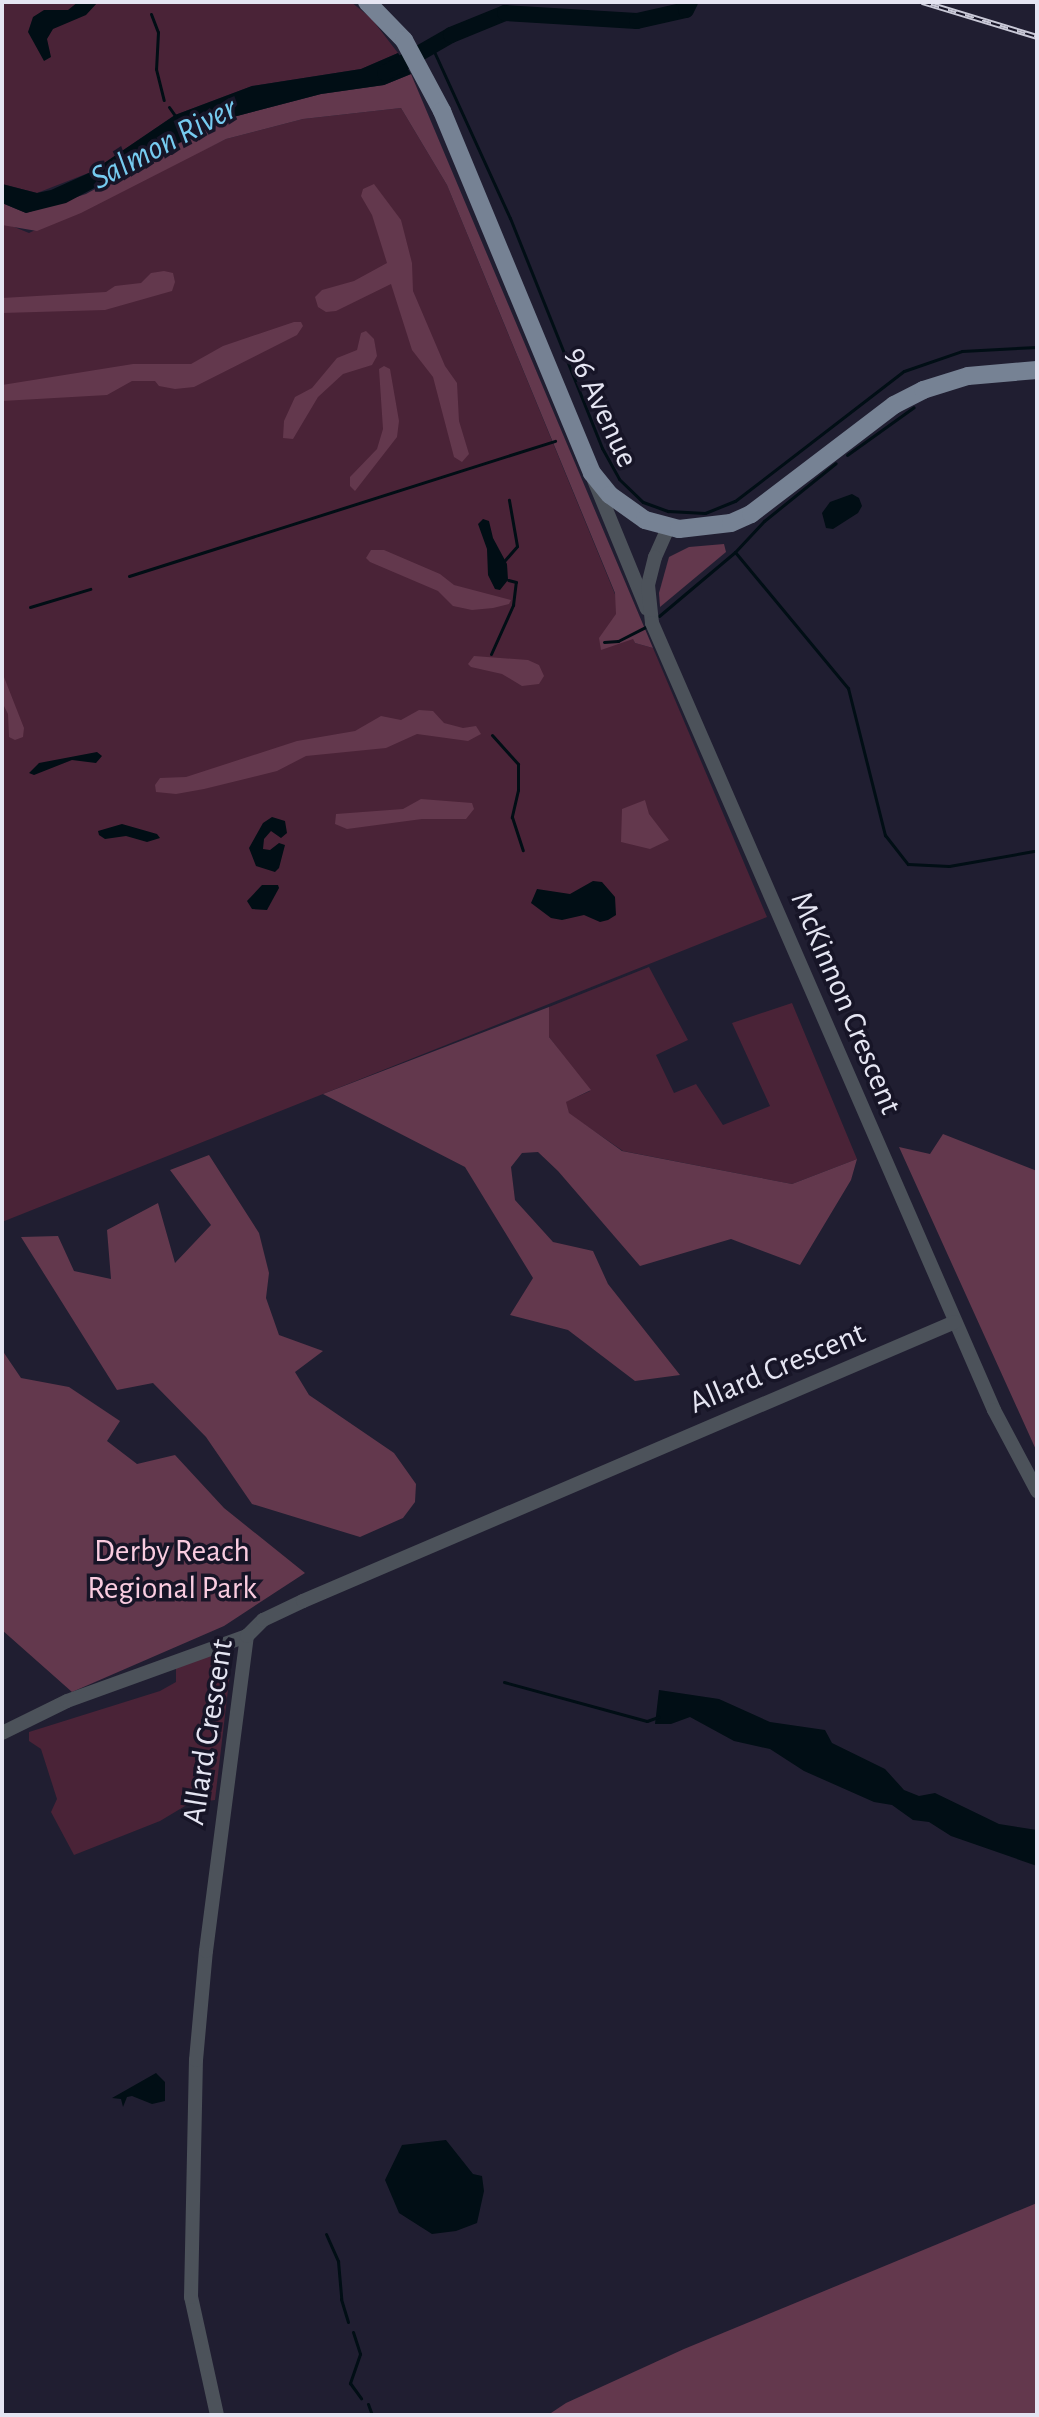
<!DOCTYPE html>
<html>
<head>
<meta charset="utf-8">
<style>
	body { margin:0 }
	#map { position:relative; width:1039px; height:2417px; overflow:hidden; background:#201e31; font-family:"Alegreya Sans",sans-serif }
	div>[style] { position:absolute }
	.green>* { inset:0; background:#4a2337 }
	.forest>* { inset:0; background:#63384d }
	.water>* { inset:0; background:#010e15 }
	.stream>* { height:3px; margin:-1.5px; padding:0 1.5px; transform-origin:1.5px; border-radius:1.5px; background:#010e15 }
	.river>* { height:16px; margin:-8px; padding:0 8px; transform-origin:8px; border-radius:8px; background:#010e15 }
	.minor>* { height:14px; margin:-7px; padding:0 7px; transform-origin:7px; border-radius:7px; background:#4c525a }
	.major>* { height:18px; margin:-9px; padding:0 9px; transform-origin:9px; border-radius:9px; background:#768294 }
	.rail>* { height:6px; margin-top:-3px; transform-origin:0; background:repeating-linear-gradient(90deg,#171527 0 9px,#c9c9d7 0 18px); box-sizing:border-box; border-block:2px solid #c9c9d7 }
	span { translate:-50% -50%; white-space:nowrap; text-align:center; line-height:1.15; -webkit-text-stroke:7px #171527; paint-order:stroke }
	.street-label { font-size:32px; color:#e5e5f2 }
	.park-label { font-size:32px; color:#facce0 }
	.water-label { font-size:34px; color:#76cbf0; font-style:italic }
	.frame { position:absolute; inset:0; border:4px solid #e5e5f2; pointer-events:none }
</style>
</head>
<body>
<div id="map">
	<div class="green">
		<i style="clip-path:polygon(2px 2px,351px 2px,371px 18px,398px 53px,361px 69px,252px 86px,175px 115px,91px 172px,37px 193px,2px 184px)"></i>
		<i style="clip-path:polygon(401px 108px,447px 185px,635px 643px,653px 648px,767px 917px,2px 1222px,2px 222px,29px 233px,226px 139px,303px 119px)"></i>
		<i style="clip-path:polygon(649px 967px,688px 1040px,656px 1055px,674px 1093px,696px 1084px,723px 1125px,770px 1106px,732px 1023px,792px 1003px,857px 1159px,792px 1184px,623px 1151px,569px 1114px,565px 1102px,590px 1091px,549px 1037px,549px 1007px)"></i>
		<i style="clip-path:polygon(230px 1649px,230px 1673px,215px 1800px,202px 1802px,200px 1797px,160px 1821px,74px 1855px,51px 1812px,57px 1799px,41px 1749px,29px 1741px,29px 1732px,160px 1691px,176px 1682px,176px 1666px)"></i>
	</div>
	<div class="forest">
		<i style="clip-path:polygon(411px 74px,653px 648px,635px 643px,633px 639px,601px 650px,599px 638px,616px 614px,615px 593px,447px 185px,401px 108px,303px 119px,226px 139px,81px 213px,37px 231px,2px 225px,2px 203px,26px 213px,86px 194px,222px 120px,321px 94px,384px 85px)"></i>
		<i style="clip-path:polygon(374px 184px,401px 220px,412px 263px,413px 291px,445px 366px,457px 383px,459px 421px,469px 454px,462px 462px,454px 457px,433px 377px,412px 350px,391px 284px,336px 311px,326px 312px,318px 307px,315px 297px,322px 290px,354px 281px,387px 263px,372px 215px,361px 196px,363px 189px)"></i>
		<i style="clip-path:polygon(164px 271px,173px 273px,175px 282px,172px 291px,105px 310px,2px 313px,2px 298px,106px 292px,115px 286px,141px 283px,151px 273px)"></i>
		<i style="clip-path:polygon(294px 322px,301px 322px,303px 326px,297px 335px,194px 387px,175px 389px,159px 386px,155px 381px,132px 381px,107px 395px,2px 401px,2px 385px,133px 364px,191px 364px,223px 346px)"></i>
		<i style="clip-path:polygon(366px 331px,374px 339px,377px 356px,372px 365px,343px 374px,318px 397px,293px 439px,283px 438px,284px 421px,295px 397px,312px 388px,337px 358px,357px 350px,361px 333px)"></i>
		<i style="clip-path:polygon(384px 366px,390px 369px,399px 421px,397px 437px,355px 491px,350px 486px,350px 477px,377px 449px,383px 429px,379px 369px)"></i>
		<i style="clip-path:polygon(724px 544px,726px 552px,660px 607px,659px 593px,669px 557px,689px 547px)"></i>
		<i style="clip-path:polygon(371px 550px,384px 550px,440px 574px,454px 585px,511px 600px,509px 604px,493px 608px,472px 610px,453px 606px,438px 591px,370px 562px,366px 558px)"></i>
		<i style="clip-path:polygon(474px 656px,528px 660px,539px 665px,544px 676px,539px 684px,522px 686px,502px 674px,471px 667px,468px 664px)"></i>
		<i style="clip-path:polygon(2px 672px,24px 728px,23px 737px,15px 740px,9px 737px,8px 714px,2px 702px)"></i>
		<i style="clip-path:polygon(419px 710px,433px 711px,444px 723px,463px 728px,476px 726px,481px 734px,468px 741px,417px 734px,386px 748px,306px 756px,277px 771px,204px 789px,176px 794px,156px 792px,155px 785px,160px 778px,186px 777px,297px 741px,355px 731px,381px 716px,401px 720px)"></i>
		<i style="clip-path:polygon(421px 799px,472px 803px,474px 809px,466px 819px,422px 819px,347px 829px,335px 824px,336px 814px,403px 809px)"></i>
		<i style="clip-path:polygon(645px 800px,649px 814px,669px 840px,650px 849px,621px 842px,622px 809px)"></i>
		<i style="clip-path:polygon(549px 1007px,549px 1037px,591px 1090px,566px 1102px,569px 1113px,622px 1151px,792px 1184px,857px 1159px,851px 1180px,800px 1265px,731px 1239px,640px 1266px,558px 1171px,538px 1152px,522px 1153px,511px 1167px,515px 1200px,553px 1242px,593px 1251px,608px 1284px,680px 1375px,635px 1381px,568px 1330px,510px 1315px,533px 1278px,465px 1167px,323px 1094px)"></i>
		<i style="clip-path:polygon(943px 1134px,1037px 1171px,1037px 1452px,899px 1147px,930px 1154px)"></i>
		<i style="clip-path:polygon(209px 1155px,259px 1233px,269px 1273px,266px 1298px,279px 1335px,323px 1351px,295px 1372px,309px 1395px,394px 1453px,416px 1484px,415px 1502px,403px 1518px,360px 1537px,252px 1504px,206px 1437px,153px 1383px,117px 1390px,21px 1237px,58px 1236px,74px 1271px,111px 1279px,107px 1230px,158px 1203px,175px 1263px,211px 1225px,170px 1170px)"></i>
		<i style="clip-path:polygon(2px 1350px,21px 1378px,69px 1387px,120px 1421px,107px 1441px,137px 1464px,175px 1455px,224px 1508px,305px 1573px,224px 1626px,72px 1692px,2px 1630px)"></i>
		<i style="clip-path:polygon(1037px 2203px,1037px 2415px,548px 2415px,566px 2403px,684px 2349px)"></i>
	</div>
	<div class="water">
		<i style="clip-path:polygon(78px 2px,98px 2px,86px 15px,53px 29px,47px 39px,51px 57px,44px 61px,28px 32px,33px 17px,44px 10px,68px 10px)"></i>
		<i style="clip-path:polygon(398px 53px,411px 74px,384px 85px,321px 94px,222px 120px,66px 203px,26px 213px,2px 203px,2px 184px,37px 193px,51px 190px,91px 172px,175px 115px,252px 86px,361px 69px)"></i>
		<i style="clip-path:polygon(852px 494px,859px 498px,862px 506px,858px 513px,833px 529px,826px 528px,822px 513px,830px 502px)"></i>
		<i style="clip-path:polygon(483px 519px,489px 521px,493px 538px,507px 564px,508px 580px,500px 590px,495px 589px,488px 575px,487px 549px,478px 524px)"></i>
		<i style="clip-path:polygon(97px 752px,102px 756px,96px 763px,72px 760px,34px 775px,29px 773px,39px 763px)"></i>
		<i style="clip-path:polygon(272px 817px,285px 821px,287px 833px,281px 838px,271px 831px,264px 839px,263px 849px,270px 850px,279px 843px,285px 845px,279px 868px,275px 872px,256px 866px,249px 848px,263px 823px)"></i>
		<i style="clip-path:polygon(122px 824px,157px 834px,160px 838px,147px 842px,126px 836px,105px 839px,99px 835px,98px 831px)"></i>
		<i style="clip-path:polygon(593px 881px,602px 882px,615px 897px,616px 915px,608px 920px,600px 922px,584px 915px,562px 920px,551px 918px,531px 903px,537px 889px,570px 894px)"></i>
		<i style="clip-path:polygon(262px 885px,278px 885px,279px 888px,267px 910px,252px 909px,247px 901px)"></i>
		<i style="clip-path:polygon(659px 1690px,719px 1699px,770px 1722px,825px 1730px,832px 1743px,885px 1769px,904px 1790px,919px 1796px,935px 1793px,999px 1824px,1037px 1830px,1037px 1866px,951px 1836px,929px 1822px,913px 1820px,892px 1805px,874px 1802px,804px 1771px,770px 1749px,734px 1741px,690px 1717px,671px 1724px,655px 1724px)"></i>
		<i style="clip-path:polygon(156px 2073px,165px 2082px,165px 2101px,152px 2104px,132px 2096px,127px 2097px,123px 2107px,121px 2099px,112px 2098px)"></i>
		<i style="clip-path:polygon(446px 2140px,473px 2174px,482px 2176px,484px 2191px,477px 2223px,456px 2231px,432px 2234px,399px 2213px,385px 2180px,402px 2145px)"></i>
	</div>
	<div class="stream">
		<i style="left:151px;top:14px;width:19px;rotate:69deg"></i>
		<i style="left:158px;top:32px;width:37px;rotate:93deg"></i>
		<i style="left:156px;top:69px;width:32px;rotate:76deg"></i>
		<i style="left:432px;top:47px;width:188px;rotate:65.5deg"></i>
		<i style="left:510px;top:218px;width:248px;rotate:68.2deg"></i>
		<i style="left:602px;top:448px;width:35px;rotate:61deg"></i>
		<i style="left:619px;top:479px;width:33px;rotate:44deg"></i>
		<i style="left:643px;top:502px;width:27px;rotate:20deg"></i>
		<i style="left:668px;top:511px;width:37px;rotate:3deg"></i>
		<i style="left:705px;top:513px;width:32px;rotate:-22deg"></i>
		<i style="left:735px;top:501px;width:213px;rotate:-37.6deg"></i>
		<i style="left:904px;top:371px;width:61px;rotate:-19deg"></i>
		<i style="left:962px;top:351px;width:75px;rotate:-3.1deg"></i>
		<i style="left:169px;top:107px;width:12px;rotate:55deg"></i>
		<i style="left:847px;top:455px;width:82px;rotate:-35.6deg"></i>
		<i style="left:735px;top:552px;width:177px;rotate:50.3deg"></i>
		<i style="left:848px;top:688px;width:152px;rotate:75.9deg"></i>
		<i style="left:885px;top:835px;width:37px;rotate:52deg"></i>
		<i style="left:908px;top:864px;width:41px;rotate:2.8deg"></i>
		<i style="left:949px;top:866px;width:86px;rotate:-10deg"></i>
		<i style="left:505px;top:560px;width:18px;rotate:-49deg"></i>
		<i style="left:517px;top:546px;width:47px;rotate:-99.9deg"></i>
		<i style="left:129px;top:576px;width:447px;rotate:-17.6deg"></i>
		<i style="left:30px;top:607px;width:63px;rotate:-16.7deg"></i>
		<i style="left:659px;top:616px;width:99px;rotate:-40.1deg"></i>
		<i style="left:735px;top:552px;width:42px;rotate:-46.9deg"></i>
		<i style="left:764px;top:521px;width:92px;rotate:-38.9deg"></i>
		<i style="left:604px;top:642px;width:14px;rotate:-4deg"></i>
		<i style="left:618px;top:641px;width:30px;rotate:-27deg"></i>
		<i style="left:491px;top:654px;width:54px;rotate:-65.8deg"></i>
		<i style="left:513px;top:605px;width:23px;rotate:-83deg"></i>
		<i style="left:516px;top:582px;width:8px;rotate:-166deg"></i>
		<i style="left:492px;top:735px;width:39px;rotate:48deg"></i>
		<i style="left:518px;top:764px;width:26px;rotate:90deg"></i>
		<i style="left:518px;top:790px;width:28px;rotate:103deg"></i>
		<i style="left:512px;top:817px;width:35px;rotate:72deg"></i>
		<i style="left:504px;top:1682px;width:148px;rotate:15.3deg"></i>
		<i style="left:647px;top:1721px;width:12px;rotate:-20deg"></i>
		<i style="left:326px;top:2234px;width:30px;rotate:66deg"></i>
		<i style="left:338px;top:2261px;width:38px;rotate:85deg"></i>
		<i style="left:341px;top:2299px;width:24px;rotate:73deg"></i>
		<i style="left:353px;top:2332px;width:23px;rotate:72deg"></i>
		<i style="left:360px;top:2354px;width:31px;rotate:109deg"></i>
		<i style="left:350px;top:2383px;width:19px;rotate:54deg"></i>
		<i style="left:368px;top:2404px;width:12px;rotate:70deg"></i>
	</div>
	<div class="river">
		<i style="left:385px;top:73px;width:76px;rotate:-29.9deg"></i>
		<i style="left:451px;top:35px;width:58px;rotate:-22.2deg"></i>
		<i style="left:505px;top:13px;width:132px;rotate:3.5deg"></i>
		<i style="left:637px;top:21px;width:50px;rotate:-12.7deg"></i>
		<i style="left:686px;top:10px;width:9px;rotate:-63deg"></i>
	</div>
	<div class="minor">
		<i style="left:594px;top:480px;width:139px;rotate:67.7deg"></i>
		<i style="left:668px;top:528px;width:32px;rotate:114deg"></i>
		<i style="left:655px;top:557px;width:29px;rotate:104deg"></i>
		<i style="left:648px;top:585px;width:38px;rotate:84deg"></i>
		<i style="left:652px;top:623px;width:858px;rotate:66.51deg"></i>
		<i style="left:994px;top:1410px;width:92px;rotate:62deg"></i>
		<i style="left:2px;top:1733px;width:72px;rotate:-26.2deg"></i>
		<i style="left:67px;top:1701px;width:191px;rotate:-19.9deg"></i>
		<i style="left:217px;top:2415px;width:121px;rotate:-102.4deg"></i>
		<i style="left:191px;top:2297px;width:237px;rotate:-88.8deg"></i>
		<i style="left:196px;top:2060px;width:109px;rotate:-84.8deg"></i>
		<i style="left:206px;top:1951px;width:318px;rotate:-82.6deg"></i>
		<i style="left:247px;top:1636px;width:23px;rotate:-45deg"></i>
		<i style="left:263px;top:1620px;width:44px;rotate:-25.4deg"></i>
		<i style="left:303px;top:1601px;width:709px;rotate:-23.17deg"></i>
	</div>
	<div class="major">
		<i style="left:367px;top:2px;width:53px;rotate:45.8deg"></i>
		<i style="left:404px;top:40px;width:81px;rotate:61.8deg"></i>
		<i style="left:442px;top:111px;width:392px;rotate:67.5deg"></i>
		<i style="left:592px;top:473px;width:28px;rotate:51deg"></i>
		<i style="left:610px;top:495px;width:43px;rotate:35.5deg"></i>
		<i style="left:645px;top:520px;width:35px;rotate:15deg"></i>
		<i style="left:679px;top:529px;width:52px;rotate:-6.6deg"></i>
		<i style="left:731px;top:523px;width:22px;rotate:-24deg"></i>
		<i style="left:751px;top:514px;width:180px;rotate:-37.3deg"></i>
		<i style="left:894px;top:405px;width:33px;rotate:-27deg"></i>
		<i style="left:923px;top:390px;width:47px;rotate:-17.3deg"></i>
		<i style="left:968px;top:376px;width:69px;rotate:-5deg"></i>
	</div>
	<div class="rail">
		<i style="left:922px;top:2px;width:120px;rotate:16.9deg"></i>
	</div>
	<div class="street-label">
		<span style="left:602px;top:407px;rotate:65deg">96 Avenue</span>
		<span style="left:846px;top:1003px;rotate:67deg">McKinnon Crescent</span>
		<span style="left:777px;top:1368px;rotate:-23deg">Allard Crescent</span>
		<span style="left:208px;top:1732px;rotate:-81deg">Allard Crescent</span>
	</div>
	<div class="park-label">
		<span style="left:172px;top:1570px">Derby Reach<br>Regional Park</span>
	</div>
	<div class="water-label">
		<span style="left:164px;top:144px;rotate:-28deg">Salmon River</span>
	</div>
	<div class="frame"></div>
</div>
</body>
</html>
